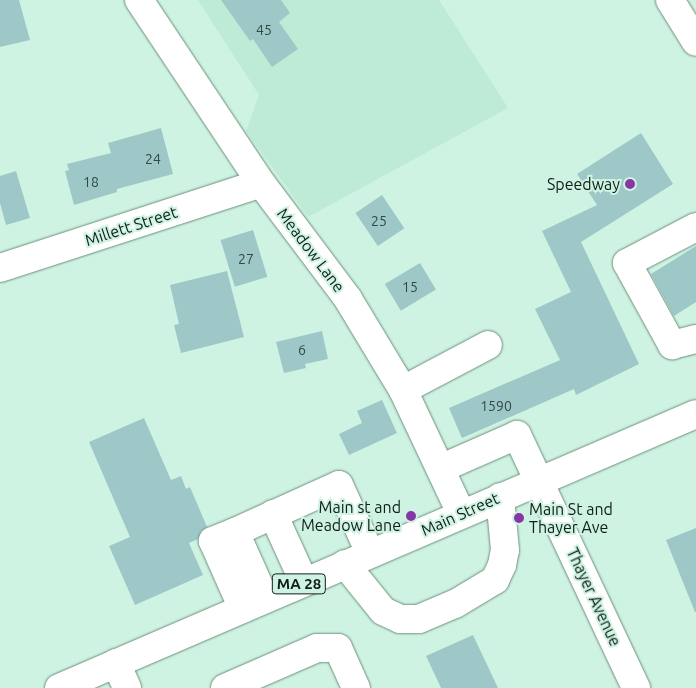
<!DOCTYPE html>
<html>
<head>
<meta charset="utf-8">
<style>
	body { margin:0 }
	#map { position:relative; width:696px; height:688px; overflow:hidden; background:#cff3e2; font-family:Ubuntu,sans-serif }
	div>[style] { position:absolute }
	.built>* { inset:0; background:#bdebd5 }
	.building>* { inset:0; background:#9dc8c7; transform-origin:0 0 }
	.roads { filter:drop-shadow(0 0 1px #6d8f7f) drop-shadow(0 0 1px #6d8f7f) }
	.minor>* { height:28px; margin:-14px; padding:0 14px; transform-origin:14px; border-radius:14px; background:#fff }
	.major>* { height:28px; margin:-14px; padding:0 14px; transform-origin:14px; border-radius:14px; background:#fff }
	.dots>* { width:14px; height:14px; translate:-50% -50%; box-sizing:border-box; border:2px solid #cff3e2; border-radius:50% }
	span { translate:-50% -50%; white-space:nowrap; text-align:center; line-height:1.15; -webkit-text-stroke:4px #cff3e2; paint-order:stroke }
	.number-label { font-size:14px; color:#334844 }
	.number-label span { -webkit-text-stroke-width:0 }
	.shield-label span { padding:1px 4px; background:#cff3e2; border:1px solid; border-radius:4px; -webkit-text-stroke-width:0 }
	.shield-label { font-size:15px; color:#101e18; font-weight:700 }
	.poi-label { font-size:16px; color:#101e18 }
	.right { translate:-100% -50%; text-align:right }
	.left { translate:0 -50%; text-align:left }
	.street-label { font-size:16px; color:#101e18 }
</style>
</head>
<body>
<div id="map">
	<div class="built">
		<i style="clip-path:polygon(198px 0,439px 0,508px 108px,308px 217px,246px 131px,259px 95px)"></i>
	</div>
	<div class="building">
		<i style="clip-path:polygon(0 0,19px 0,30px 40px,0 47px)"></i>
		<i style="clip-path:polygon(221px 0,281px 0,290px 13px,279px 22px,298px 49px,272px 67px,253px 39px,250px 41px)"></i>
		<i style="clip-path:polygon(161px 128px,173px 174px,117px 189px,117px 192px,74px 205px,65px 171px,69px 170px,67px 164px,111px 153px,108px 143px)"></i>
		<i style="clip-path:polygon(641px 133px,673px 184px,581px 242px,639px 364px,576px 395px,574px 389px,462px 438px,449px 408px,560px 360px,535px 309px,571px 292px,542px 231px,597px 205px,577px 174px)"></i>
		<i style="clip-path:polygon(16px 171px,30px 218px,6px 225px,0 203px,0 176px)"></i>
		<i style="left:382px;top:195px;width:40px;height:32px;rotate:56deg"></i>
		<i style="left:253px;top:230px;width:49px;height:34px;rotate:73deg"></i>
		<i style="clip-path:polygon(696px 246px,696px 302px,674px 316px,651px 274px)"></i>
		<i style="left:420px;top:263px;width:31px;height:41px;rotate:59deg"></i>
		<i style="clip-path:polygon(227px 271px,244px 337px,181px 353px,174px 325px,179px 324px,170px 285px)"></i>
		<i style="clip-path:polygon(322px 331px,328px 359px,305px 364px,306px 368px,284px 373px,276px 342px)"></i>
		<i style="clip-path:polygon(382px 400px,397px 433px,349px 455px,339px 434px,362px 423px,357px 411px)"></i>
		<i style="clip-path:polygon(144px 418px,171px 480px,181px 476px,186px 489px,190px 487px,207px 527px,201px 531px,198px 539px,189px 543px,203px 575px,135px 605px,109px 546px,130px 537px,89px 442px)"></i>
		<i style="clip-path:polygon(696px 528px,696px 612px,695px 612px,666px 540px)"></i>
		<i style="clip-path:polygon(473px 635px,498px 688px,441px 688px,426px 656px)"></i>
	</div>
	<div class="roads">
		<div class="minor">
			<i style="left:139px;top:0;width:220px;rotate:56.3deg"></i>
			<i style="left:261px;top:183px;width:145px;rotate:53.1deg"></i>
			<i style="left:348px;top:299px;width:106px;rotate:58.9deg"></i>
			<i style="left:403px;top:390px;width:136px;rotate:64.8deg"></i>
			<i style="left:696px;top:227px;width:78px;rotate:152.4deg"></i>
			<i style="left:627px;top:263px;width:94px;rotate:61.2deg"></i>
			<i style="left:672px;top:345px;width:25px;rotate:-14deg"></i>
			<i style="left:0;top:268px;width:274px;rotate:-18deg"></i>
			<i style="left:403px;top:390px;width:96px;rotate:-27.9deg"></i>
			<i style="left:442px;top:468px;width:82px;rotate:-23.7deg"></i>
			<i style="left:517px;top:435px;width:280px;rotate:64.8deg"></i>
			<i style="left:273px;top:514px;width:75px;rotate:65.5deg"></i>
			<i style="left:235px;top:532px;width:24px;rotate:158deg"></i>
			<i style="left:213px;top:541px;width:74px;rotate:66.2deg"></i>
			<i style="left:345px;top:564px;width:60px;rotate:51deg"></i>
			<i style="left:383px;top:611px;width:19px;rotate:25deg"></i>
			<i style="left:400px;top:619px;width:19px"></i>
			<i style="left:419px;top:619px;width:39px;rotate:-23deg"></i>
			<i style="left:455px;top:604px;width:47px;rotate:-31deg"></i>
			<i style="left:495px;top:580px;width:17px;rotate:-65deg"></i>
			<i style="left:502px;top:565px;width:15px;rotate:-79deg"></i>
			<i style="left:505px;top:550px;width:53px;rotate:-95.4deg"></i>
			<i style="left:265px;top:599px;width:73px;rotate:-114.1deg"></i>
			<i style="left:235px;top:532px;width:114px;rotate:-24.3deg"></i>
			<i style="left:339px;top:485px;width:75px;rotate:65.5deg"></i>
			<i style="left:116px;top:663px;width:27px;rotate:66deg"></i>
			<i style="left:225px;top:688px;width:100px;rotate:-23.5deg"></i>
			<i style="left:317px;top:648px;width:21px"></i>
			<i style="left:338px;top:648px;width:44px;rotate:65.8deg"></i>
		</div>
		<div class="major">
			<i style="left:670px;top:0;width:49px;rotate:58.2deg"></i>
			<i style="left:59px;top:688px;width:693px;rotate:-23.27deg"></i>
		</div>
	</div>
	<div class="dots">
		<i style="left:630px;top:184px;background:#8736a5"></i>
		<i style="left:411px;top:516px;background:#8736a5"></i>
		<i style="left:519px;top:518px;background:#8736a5"></i>
	</div>
	<div class="number-label">
		<span style="left:264px;top:30px">45</span>
		<span style="left:153px;top:159px">24</span>
		<span style="left:91px;top:182px">18</span>
		<span style="left:379px;top:221px">25</span>
		<span style="left:246px;top:259px">27</span>
		<span style="left:410px;top:287px">15</span>
		<span style="left:302px;top:350px">6</span>
		<span style="left:496px;top:406px">1590</span>
	</div>
	<div class="shield-label">
		<span style="left:299px;top:584px">MA 28</span>
	</div>
	<div class="poi-label">
		<span class="right" style="left:620px;top:184px">Speedway</span>
		<span class="right" style="left:401px;top:516px">Main st and<br>Meadow Lane</span>
		<span class="left" style="left:529px;top:518px">Main St and<br>Thayer Ave</span>
	</div>
	<div class="street-label">
		<span style="left:131px;top:226px;rotate:-18deg">Millett Street</span>
		<span style="left:311px;top:250px;rotate:53deg">Meadow Lane</span>
		<span style="left:460px;top:514px;rotate:-24deg">Main Street</span>
		<span style="left:594px;top:597px;rotate:65deg">Thayer Avenue</span>
	</div>
</div>
</body>
</html>
